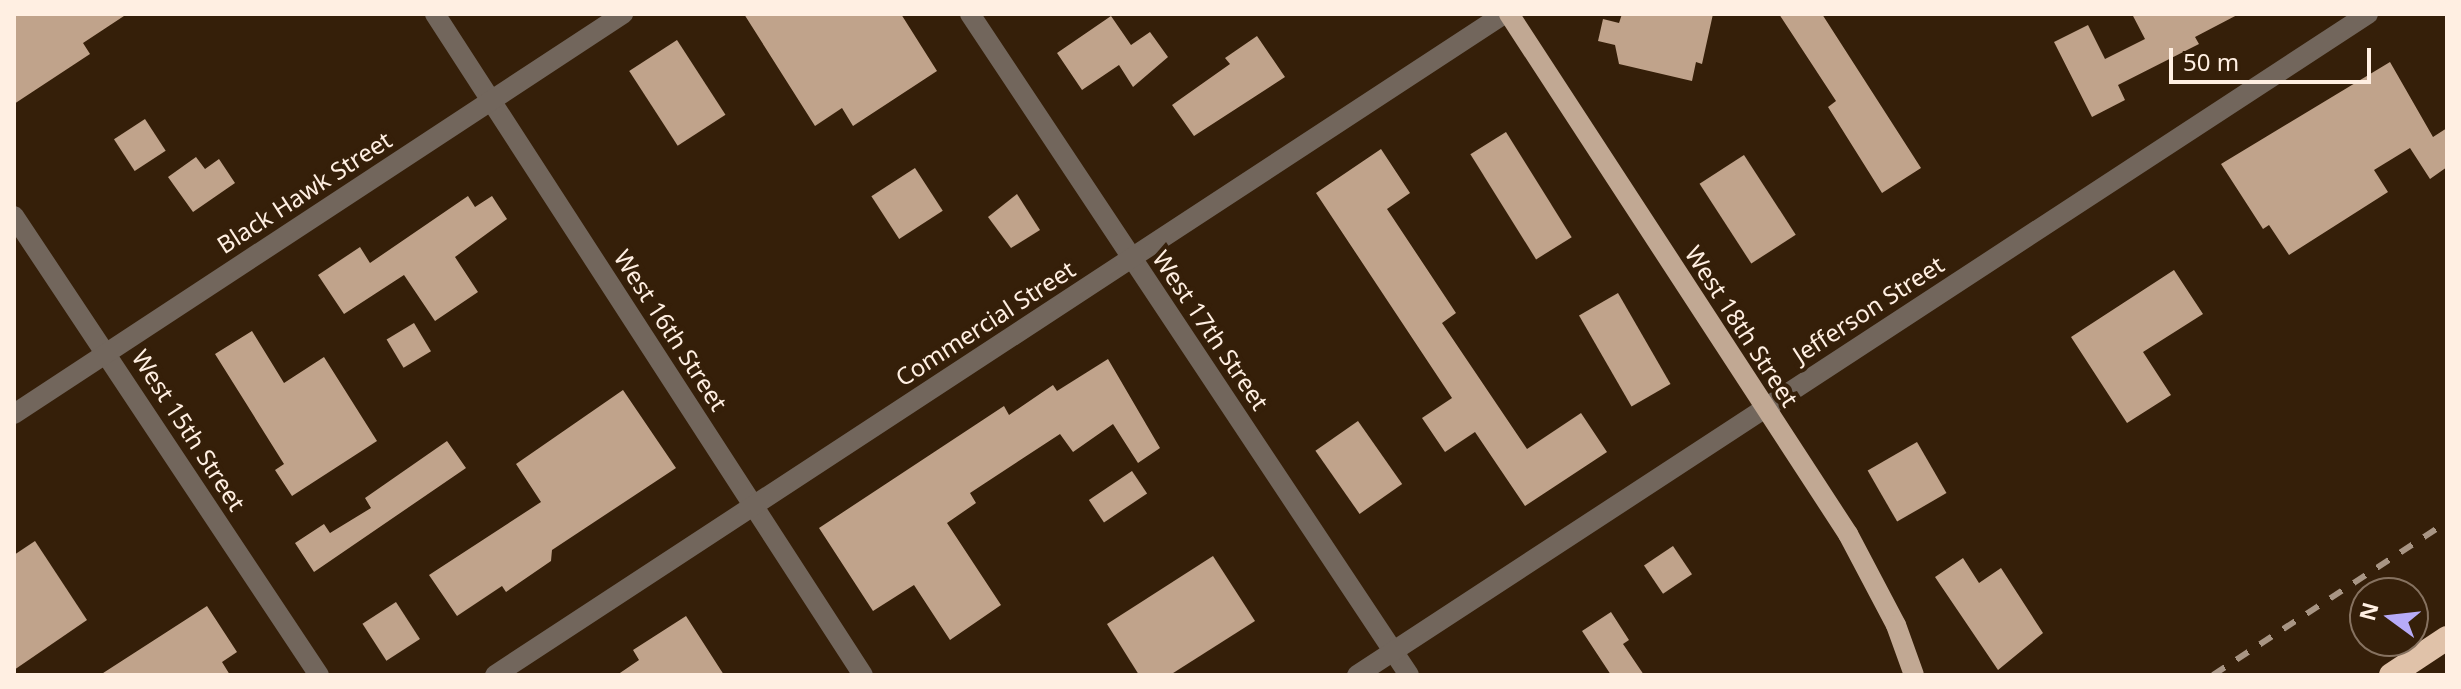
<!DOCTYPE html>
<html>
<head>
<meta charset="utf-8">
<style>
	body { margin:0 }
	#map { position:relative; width:2461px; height:689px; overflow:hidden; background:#351f09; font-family:"Noto Sans",sans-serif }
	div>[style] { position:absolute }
	.building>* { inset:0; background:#c0a38b; transform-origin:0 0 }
	.minor>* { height:20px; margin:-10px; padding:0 10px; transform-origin:10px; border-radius:10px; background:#72665c }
	.major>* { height:20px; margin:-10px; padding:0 10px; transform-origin:10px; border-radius:10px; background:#c1a893 }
	.highway>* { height:24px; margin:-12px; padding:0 12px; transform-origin:12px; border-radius:12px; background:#e0c2a9 }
	.rail>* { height:6px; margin-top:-3px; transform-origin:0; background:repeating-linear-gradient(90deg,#a89584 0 14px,transparent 0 28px) }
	span { translate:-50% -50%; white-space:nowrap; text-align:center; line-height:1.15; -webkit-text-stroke:8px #351f09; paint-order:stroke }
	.street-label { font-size:24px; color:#ffefe2 }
	.frame { position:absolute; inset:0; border:16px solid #ffefe2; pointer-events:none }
	.north { position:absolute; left:2349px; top:577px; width:80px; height:80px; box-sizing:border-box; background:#351f09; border:2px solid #867260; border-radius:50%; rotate:285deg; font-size:22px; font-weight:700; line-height:32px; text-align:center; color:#ffefe2 }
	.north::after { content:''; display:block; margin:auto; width:28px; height:36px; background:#b7abf8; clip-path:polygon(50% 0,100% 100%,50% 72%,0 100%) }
	.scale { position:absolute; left:2169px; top:48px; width:202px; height:36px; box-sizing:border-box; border:4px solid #ffefe2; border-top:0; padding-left:10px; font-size:24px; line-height:28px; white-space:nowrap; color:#ffefe2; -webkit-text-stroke:6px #351f09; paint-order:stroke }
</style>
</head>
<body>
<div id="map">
	<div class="building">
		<i style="clip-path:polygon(14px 14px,127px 14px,83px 43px,90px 54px,14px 104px)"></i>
		<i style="clip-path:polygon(744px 14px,901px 14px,937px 71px,853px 126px,842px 108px,815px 126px)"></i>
		<i style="clip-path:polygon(1622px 14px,1713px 14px,1702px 64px,1696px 62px,1692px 81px,1619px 64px,1615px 45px,1598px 41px,1603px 19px,1619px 23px)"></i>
		<i style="clip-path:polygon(1779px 14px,1822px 14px,1921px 168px,1882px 193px,1828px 107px,1836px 101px)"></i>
		<i style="clip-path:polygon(2132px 14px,2239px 14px,2195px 37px,2199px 44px,2118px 85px,2125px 100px,2092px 117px,2054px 42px,2088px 25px,2105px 59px,2145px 39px)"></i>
		<i style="clip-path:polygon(1111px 16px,1131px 45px,1150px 32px,1168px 57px,1133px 87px,1119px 65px,1082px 90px,1057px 53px)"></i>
		<i style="clip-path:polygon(1257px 36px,1285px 77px,1194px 136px,1172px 105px,1230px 64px,1225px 58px)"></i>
		<i style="left:677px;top:40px;width:89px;height:57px;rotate:57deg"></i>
		<i style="clip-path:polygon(2390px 62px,2433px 137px,2447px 128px,2447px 167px,2430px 179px,2410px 148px,2374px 170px,2388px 192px,2289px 255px,2269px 225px,2263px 229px,2221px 164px)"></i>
		<i style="left:145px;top:119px;width:38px;height:37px;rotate:57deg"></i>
		<i style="left:1506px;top:132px;width:124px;height:42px;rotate:58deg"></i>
		<i style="clip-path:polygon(1381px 149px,1410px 193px,1387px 209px,1456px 313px,1442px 323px,1527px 449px,1581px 413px,1607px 452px,1525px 506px,1475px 432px,1445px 452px,1422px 418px,1452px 398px,1316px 193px)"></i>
		<i style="left:1744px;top:155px;width:95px;height:53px;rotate:57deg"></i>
		<i style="clip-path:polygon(196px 157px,205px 169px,219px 159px,235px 183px,193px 212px,168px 177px)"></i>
		<i style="left:915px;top:168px;width:51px;height:52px;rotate:57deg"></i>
		<i style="clip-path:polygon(1017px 194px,1040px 230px,1011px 248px,988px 217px)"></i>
		<i style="clip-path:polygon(468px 196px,475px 207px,492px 196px,507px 219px,455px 257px,478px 292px,435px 321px,404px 275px,344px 314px,318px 275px,360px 247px,370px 263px)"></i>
		<i style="clip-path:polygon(2174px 270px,2203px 314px,2143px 352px,2171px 395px,2127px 423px,2071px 337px)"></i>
		<i style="left:1618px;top:293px;width:105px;height:45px;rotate:60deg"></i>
		<i style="left:414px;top:323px;width:33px;height:32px;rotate:59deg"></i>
		<i style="clip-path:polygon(252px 331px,284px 383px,324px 357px,377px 441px,292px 496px,275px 470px,284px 464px,215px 354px)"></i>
		<i style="clip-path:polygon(1108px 359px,1160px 448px,1138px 463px,1113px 424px,1073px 452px,1060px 434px,970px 493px,976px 503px,947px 523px,1001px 605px,950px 640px,914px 585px,873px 611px,819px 528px,1004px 406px,1009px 415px,1053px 385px,1057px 391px)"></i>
		<i style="clip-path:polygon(623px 390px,676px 468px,552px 550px,551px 561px,506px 592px,502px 586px,457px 616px,429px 575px,541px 502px,516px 464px)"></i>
		<i style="left:1358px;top:421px;width:77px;height:52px;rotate:55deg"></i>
		<i style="clip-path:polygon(447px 441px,466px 468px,314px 572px,295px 543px,324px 524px,330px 533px,371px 508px,365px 498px)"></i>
		<i style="left:1917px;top:442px;width:59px;height:57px;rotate:60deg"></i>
		<i style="left:1132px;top:471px;width:27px;height:52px;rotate:56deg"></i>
		<i style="clip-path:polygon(35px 541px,87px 620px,14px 670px,14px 555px)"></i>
		<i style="left:1673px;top:546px;width:34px;height:35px;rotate:56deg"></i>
		<i style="clip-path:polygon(1213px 556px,1255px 621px,1170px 675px,1139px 675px,1107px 624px)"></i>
		<i style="clip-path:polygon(1963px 558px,1979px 583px,2001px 568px,2043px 633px,1998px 670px,1935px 577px)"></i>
		<i style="left:396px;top:602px;width:44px;height:40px;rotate:57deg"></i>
		<i style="clip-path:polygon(207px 606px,237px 652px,222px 662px,230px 675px,100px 675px)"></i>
		<i style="clip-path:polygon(1611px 612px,1629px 640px,1623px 644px,1644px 675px,1611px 675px,1582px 631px)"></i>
		<i style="clip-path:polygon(686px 616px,724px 675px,617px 675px,639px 660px,633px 650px)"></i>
	</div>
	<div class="minor">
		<i style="left:435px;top:14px;width:787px;rotate:57.08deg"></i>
		<i style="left:970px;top:14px;width:793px;rotate:56.41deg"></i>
		<i style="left:14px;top:216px;width:551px;rotate:56.4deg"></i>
		<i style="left:14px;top:414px;width:729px;rotate:-33.3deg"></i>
		<i style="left:495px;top:675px;width:1206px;rotate:-33.23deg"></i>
		<i style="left:1357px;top:675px;width:1208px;rotate:-33.18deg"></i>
	</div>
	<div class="major">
		<i style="left:1509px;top:14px;width:621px;rotate:56.9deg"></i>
		<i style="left:1848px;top:534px;width:103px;rotate:62.2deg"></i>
		<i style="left:1896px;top:625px;width:53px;rotate:70.2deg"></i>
	</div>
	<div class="highway">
		<i style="left:2391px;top:675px;width:67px;rotate:-33.5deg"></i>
	</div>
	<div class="rail">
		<i style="left:2213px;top:675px;width:280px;rotate:-33.2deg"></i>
	</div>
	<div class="street-label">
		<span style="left:304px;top:192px;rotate:-33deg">Black Hawk Street</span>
		<span style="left:1868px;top:309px;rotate:-33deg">Jefferson Street</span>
		<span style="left:985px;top:323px;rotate:-33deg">Commercial Street</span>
		<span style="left:1742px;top:326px;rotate:57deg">West 18th Street</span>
		<span style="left:671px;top:330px;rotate:57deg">West 16th Street</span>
		<span style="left:1211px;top:330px;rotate:56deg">West 17th Street</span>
		<span style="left:189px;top:430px;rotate:57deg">West 15th Street</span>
	</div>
	<div class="frame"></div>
	<div class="north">N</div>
	<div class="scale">50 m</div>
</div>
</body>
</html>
